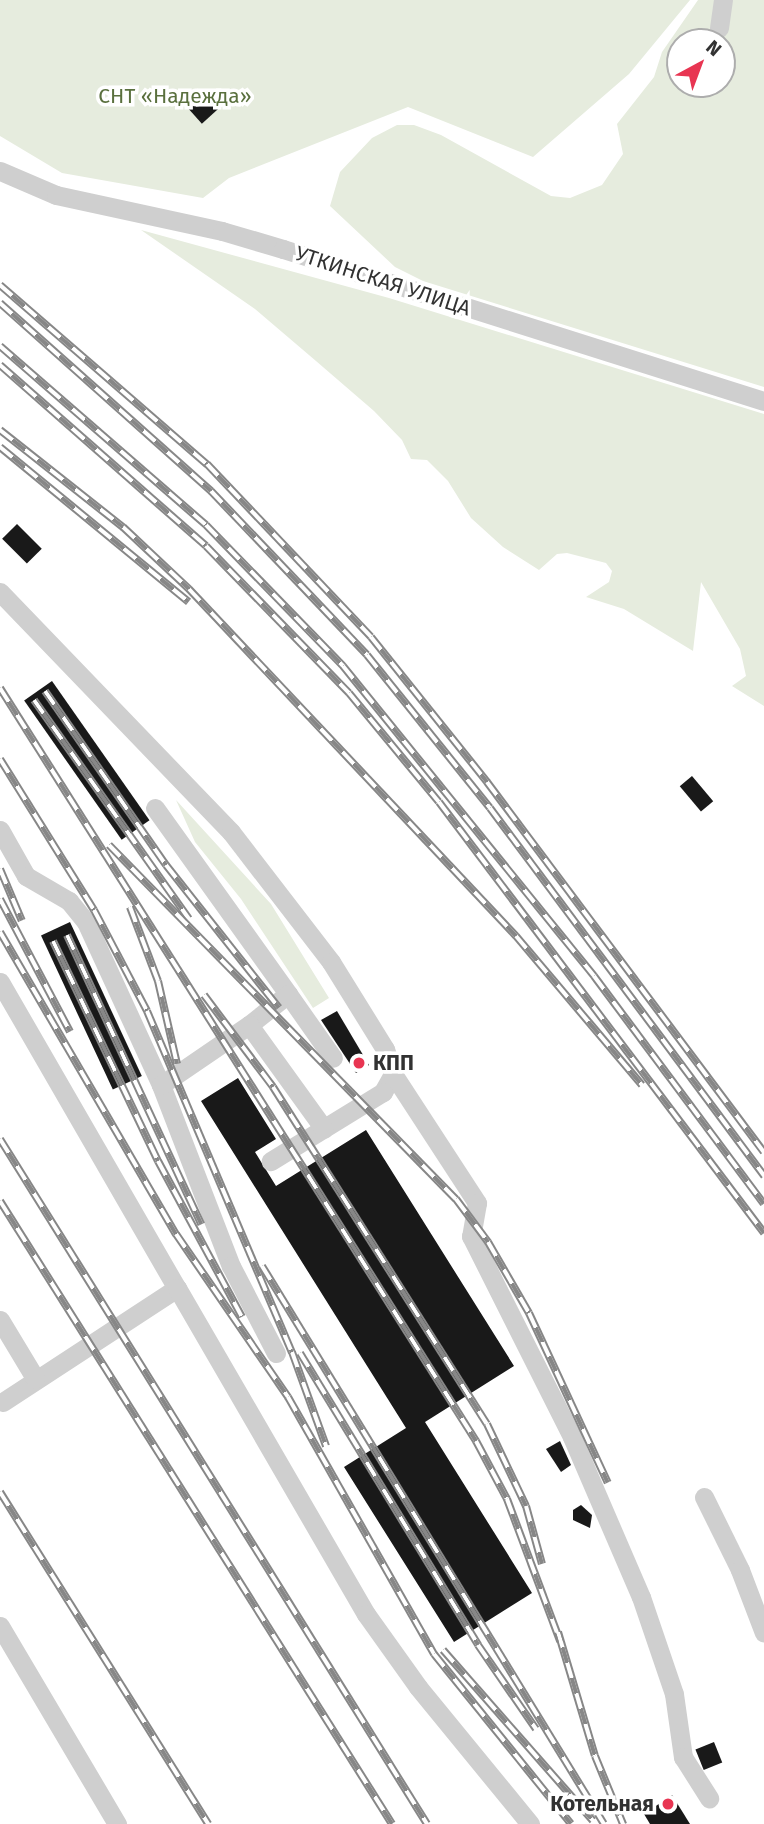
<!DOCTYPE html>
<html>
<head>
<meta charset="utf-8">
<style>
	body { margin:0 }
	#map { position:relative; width:764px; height:1824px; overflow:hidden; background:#fff; font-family:"Fira Sans",sans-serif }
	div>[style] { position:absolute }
	.green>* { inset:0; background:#e6ecde }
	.building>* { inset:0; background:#191919; transform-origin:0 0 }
	.minor>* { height:19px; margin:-9.5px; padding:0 9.5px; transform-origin:9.5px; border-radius:9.5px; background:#cfcfcf }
	.rail>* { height:8px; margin-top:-4px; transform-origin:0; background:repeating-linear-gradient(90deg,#fff 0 16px,#878787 0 32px); box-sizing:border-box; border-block:2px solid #878787 }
	.dots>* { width:19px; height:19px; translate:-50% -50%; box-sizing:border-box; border:4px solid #fff; border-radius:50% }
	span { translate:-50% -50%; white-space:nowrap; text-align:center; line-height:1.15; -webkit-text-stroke:7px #fff; paint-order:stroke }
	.park-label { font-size:21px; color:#5a703e }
	.street-label { font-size:21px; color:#323232 }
	.poi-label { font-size:21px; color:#323232; font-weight:700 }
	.left { translate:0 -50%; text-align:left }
	.right { translate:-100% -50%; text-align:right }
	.north { position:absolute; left:666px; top:28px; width:70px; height:70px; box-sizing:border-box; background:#fff; border:2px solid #adadad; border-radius:50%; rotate:41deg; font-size:19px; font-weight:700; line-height:28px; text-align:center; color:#323232 }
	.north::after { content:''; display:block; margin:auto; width:24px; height:32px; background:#e83552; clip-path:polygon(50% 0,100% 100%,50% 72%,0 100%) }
</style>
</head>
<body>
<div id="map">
	<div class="green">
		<i style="clip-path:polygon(0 0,690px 0,629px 74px,533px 157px,408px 107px,229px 178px,203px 198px,62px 173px,0 136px)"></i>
		<i style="clip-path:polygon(evenodd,698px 0,764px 0,764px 387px,423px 281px,395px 267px,330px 206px,340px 172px,372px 138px,397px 125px,414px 125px,441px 135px,551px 196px,570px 198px,602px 185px,623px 154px,617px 124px,654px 77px,662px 52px,698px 0,680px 42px,722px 42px,722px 84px,680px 84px,680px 42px)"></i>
		<i style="clip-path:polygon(141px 230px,389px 298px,764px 414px,764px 706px,732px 686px,746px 676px,740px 649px,701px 582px,693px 651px,624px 609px,586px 597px,609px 582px,612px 571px,606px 563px,567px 553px,557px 554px,539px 570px,503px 547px,471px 518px,448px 481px,427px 460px,411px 459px,402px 440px,374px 411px,316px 361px,255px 309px)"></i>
		<i style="clip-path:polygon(176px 800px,271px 904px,329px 998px,313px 1008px,241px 899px,195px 842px)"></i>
	</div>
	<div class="building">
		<i style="left:203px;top:89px;width:25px;height:24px;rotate:48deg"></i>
		<i style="left:17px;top:524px;width:35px;height:21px;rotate:45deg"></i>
		<i style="left:52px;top:681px;width:170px;height:34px;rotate:55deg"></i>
		<i style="left:692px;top:776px;width:33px;height:16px;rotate:50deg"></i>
		<i style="left:70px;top:922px;width:170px;height:32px;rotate:65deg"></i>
		<i style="clip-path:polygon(337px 1011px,369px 1065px,356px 1073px,321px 1020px)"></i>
		<i style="clip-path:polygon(238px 1078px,276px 1139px,255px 1152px,276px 1186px,366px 1130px,514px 1366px,425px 1422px,532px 1593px,454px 1642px,344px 1467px,406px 1428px,201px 1101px)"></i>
		<i style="clip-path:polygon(560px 1441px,571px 1465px,561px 1472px,546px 1449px)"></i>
		<i style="clip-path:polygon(581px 1505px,592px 1515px,590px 1528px,573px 1520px,573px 1510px)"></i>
		<i style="left:714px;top:1742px;width:22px;height:20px;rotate:68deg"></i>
		<i style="clip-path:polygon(672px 1795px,690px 1824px,650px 1824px,644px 1814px)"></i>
	</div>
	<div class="minor">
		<i style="left:719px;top:28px;width:28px;rotate:-82deg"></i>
		<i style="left:0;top:171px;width:61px;rotate:23.2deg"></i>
		<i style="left:56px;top:195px;width:170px;rotate:12.2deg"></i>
		<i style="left:222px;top:231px;width:64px;rotate:16.4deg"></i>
		<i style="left:283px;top:249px;width:504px;rotate:17.54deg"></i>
		<i style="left:0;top:592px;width:333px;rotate:46.1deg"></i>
		<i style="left:231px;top:832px;width:164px;rotate:52.4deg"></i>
		<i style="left:331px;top:962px;width:102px;rotate:58.2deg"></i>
		<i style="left:385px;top:1049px;width:26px;rotate:72deg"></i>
		<i style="left:393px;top:1074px;width:21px;rotate:119deg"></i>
		<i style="left:383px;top:1092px;width:132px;rotate:148.4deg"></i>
		<i style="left:155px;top:808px;width:229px;rotate:54.4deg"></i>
		<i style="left:288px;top:994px;width:50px;rotate:141.5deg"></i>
		<i style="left:0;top:830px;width:53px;rotate:60.5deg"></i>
		<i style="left:26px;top:876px;width:50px;rotate:30.2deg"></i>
		<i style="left:69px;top:901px;width:27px;rotate:51deg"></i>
		<i style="left:86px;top:922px;width:179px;rotate:65.3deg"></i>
		<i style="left:161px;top:1085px;width:194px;rotate:68.9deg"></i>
		<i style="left:231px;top:1266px;width:98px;rotate:62.7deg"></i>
		<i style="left:0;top:982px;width:354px;rotate:60deg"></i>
		<i style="left:177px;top:1288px;width:208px;rotate:146.8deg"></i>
		<i style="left:288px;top:994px;width:78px;rotate:54.9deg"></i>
		<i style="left:393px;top:1074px;width:154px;rotate:56.9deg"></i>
		<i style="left:477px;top:1203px;width:34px;rotate:100deg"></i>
		<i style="left:471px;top:1236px;width:225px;rotate:63.3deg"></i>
		<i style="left:572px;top:1437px;width:174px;rotate:66.7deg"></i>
		<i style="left:641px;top:1597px;width:102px;rotate:71.2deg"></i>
		<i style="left:674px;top:1694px;width:64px;rotate:81.9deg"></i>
		<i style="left:683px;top:1757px;width:49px;rotate:57.6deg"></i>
		<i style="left:161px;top:1085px;width:107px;rotate:-34.3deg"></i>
		<i style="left:249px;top:1025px;width:128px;rotate:54.2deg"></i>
		<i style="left:177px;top:1288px;width:377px;rotate:59.9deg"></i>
		<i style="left:366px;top:1614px;width:90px;rotate:54.5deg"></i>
		<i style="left:418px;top:1687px;width:177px;rotate:50.7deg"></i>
		<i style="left:0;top:1320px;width:68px;rotate:58.9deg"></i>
		<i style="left:704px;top:1497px;width:81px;rotate:63.7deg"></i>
		<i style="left:740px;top:1570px;width:67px;rotate:69.1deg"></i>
		<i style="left:0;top:1626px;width:230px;rotate:59.4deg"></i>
	</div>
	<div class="rail">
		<i style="left:0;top:285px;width:274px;rotate:40.9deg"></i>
		<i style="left:207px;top:464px;width:238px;rotate:46.5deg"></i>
		<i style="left:371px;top:637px;width:186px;rotate:51.3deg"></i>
		<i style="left:487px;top:782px;width:462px;rotate:53.2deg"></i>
		<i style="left:0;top:303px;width:283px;rotate:41.7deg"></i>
		<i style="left:211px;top:491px;width:226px;rotate:46.4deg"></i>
		<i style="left:367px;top:655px;width:196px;rotate:51.2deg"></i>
		<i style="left:490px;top:808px;width:459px;rotate:53.3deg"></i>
		<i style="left:0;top:346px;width:273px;rotate:41deg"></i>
		<i style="left:206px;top:525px;width:197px;rotate:45.8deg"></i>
		<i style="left:343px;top:666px;width:399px;rotate:51deg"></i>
		<i style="left:594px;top:976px;width:284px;rotate:53.3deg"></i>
		<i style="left:0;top:365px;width:274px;rotate:41.3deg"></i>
		<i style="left:206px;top:546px;width:205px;rotate:45.8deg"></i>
		<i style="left:349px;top:693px;width:141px;rotate:50.5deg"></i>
		<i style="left:439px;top:802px;width:540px;rotate:52.98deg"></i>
		<i style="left:0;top:430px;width:157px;rotate:38.3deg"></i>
		<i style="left:123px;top:527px;width:91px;rotate:43.2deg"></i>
		<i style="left:189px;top:589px;width:477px;rotate:46.7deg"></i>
		<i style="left:516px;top:936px;width:195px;rotate:49.8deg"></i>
		<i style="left:0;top:447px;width:244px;rotate:39.4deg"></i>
		<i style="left:0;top:688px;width:891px;rotate:57.7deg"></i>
		<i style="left:476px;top:1441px;width:66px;rotate:61.9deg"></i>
		<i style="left:507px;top:1499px;width:152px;rotate:69.5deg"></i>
		<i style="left:45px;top:691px;width:212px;rotate:55.2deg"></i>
		<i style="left:166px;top:865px;width:182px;rotate:51.7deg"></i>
		<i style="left:34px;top:700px;width:268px;rotate:54.7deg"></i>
		<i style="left:0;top:759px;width:178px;rotate:58.1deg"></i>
		<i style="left:94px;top:910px;width:114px;rotate:62.3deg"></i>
		<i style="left:147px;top:1011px;width:371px;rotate:67deg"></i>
		<i style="left:292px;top:1352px;width:100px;rotate:70.1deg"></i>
		<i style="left:109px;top:845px;width:496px;rotate:45.6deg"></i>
		<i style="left:456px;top:1199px;width:54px;rotate:53.3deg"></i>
		<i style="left:488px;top:1242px;width:82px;rotate:60deg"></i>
		<i style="left:529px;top:1313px;width:187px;rotate:65.1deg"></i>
		<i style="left:0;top:869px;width:56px;rotate:67.1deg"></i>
		<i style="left:0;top:899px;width:150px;rotate:62.2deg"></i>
		<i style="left:130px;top:907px;width:79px;rotate:69.3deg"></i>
		<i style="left:158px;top:981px;width:85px;rotate:77.1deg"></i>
		<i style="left:0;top:932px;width:350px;rotate:59.8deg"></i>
		<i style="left:176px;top:1234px;width:198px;rotate:55.5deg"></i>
		<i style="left:288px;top:1397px;width:296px;rotate:60.4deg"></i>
		<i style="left:434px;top:1654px;width:218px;rotate:51.1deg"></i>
		<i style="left:67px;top:935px;width:319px;rotate:65.1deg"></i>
		<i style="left:53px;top:941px;width:244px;rotate:64.5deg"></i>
		<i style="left:158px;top:1161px;width:177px;rotate:61.7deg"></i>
		<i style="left:204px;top:995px;width:115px;rotate:53.1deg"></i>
		<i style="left:273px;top:1087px;width:399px;rotate:57.6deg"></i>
		<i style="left:487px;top:1424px;width:91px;rotate:64.6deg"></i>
		<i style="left:526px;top:1506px;width:60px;rotate:74.6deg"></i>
		<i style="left:0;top:1139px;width:807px;rotate:58.06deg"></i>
		<i style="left:0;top:1201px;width:736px;rotate:57.82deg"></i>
		<i style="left:262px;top:1266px;width:654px;rotate:58.5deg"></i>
		<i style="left:300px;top:1353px;width:342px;rotate:58.6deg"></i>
		<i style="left:478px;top:1645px;width:102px;rotate:55.4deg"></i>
		<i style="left:0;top:1492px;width:392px;rotate:57.9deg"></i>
		<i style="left:558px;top:1632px;width:129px;rotate:73.4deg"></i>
		<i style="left:595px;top:1756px;width:74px;rotate:67.6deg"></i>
		<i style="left:443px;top:1650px;width:227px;rotate:48.7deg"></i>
	</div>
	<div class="dots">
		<i style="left:359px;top:1063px;background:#e83552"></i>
		<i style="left:668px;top:1804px;background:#e83552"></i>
	</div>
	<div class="park-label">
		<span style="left:175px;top:96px">СНТ «Надежда»</span>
	</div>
	<div class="street-label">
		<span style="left:383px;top:281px;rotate:18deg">УТКИНСКАЯ УЛИЦА</span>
	</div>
	<div class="poi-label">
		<span class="left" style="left:373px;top:1063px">КПП</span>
		<span class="right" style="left:654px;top:1804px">Котельная</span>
	</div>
	<div class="north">N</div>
</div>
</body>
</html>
